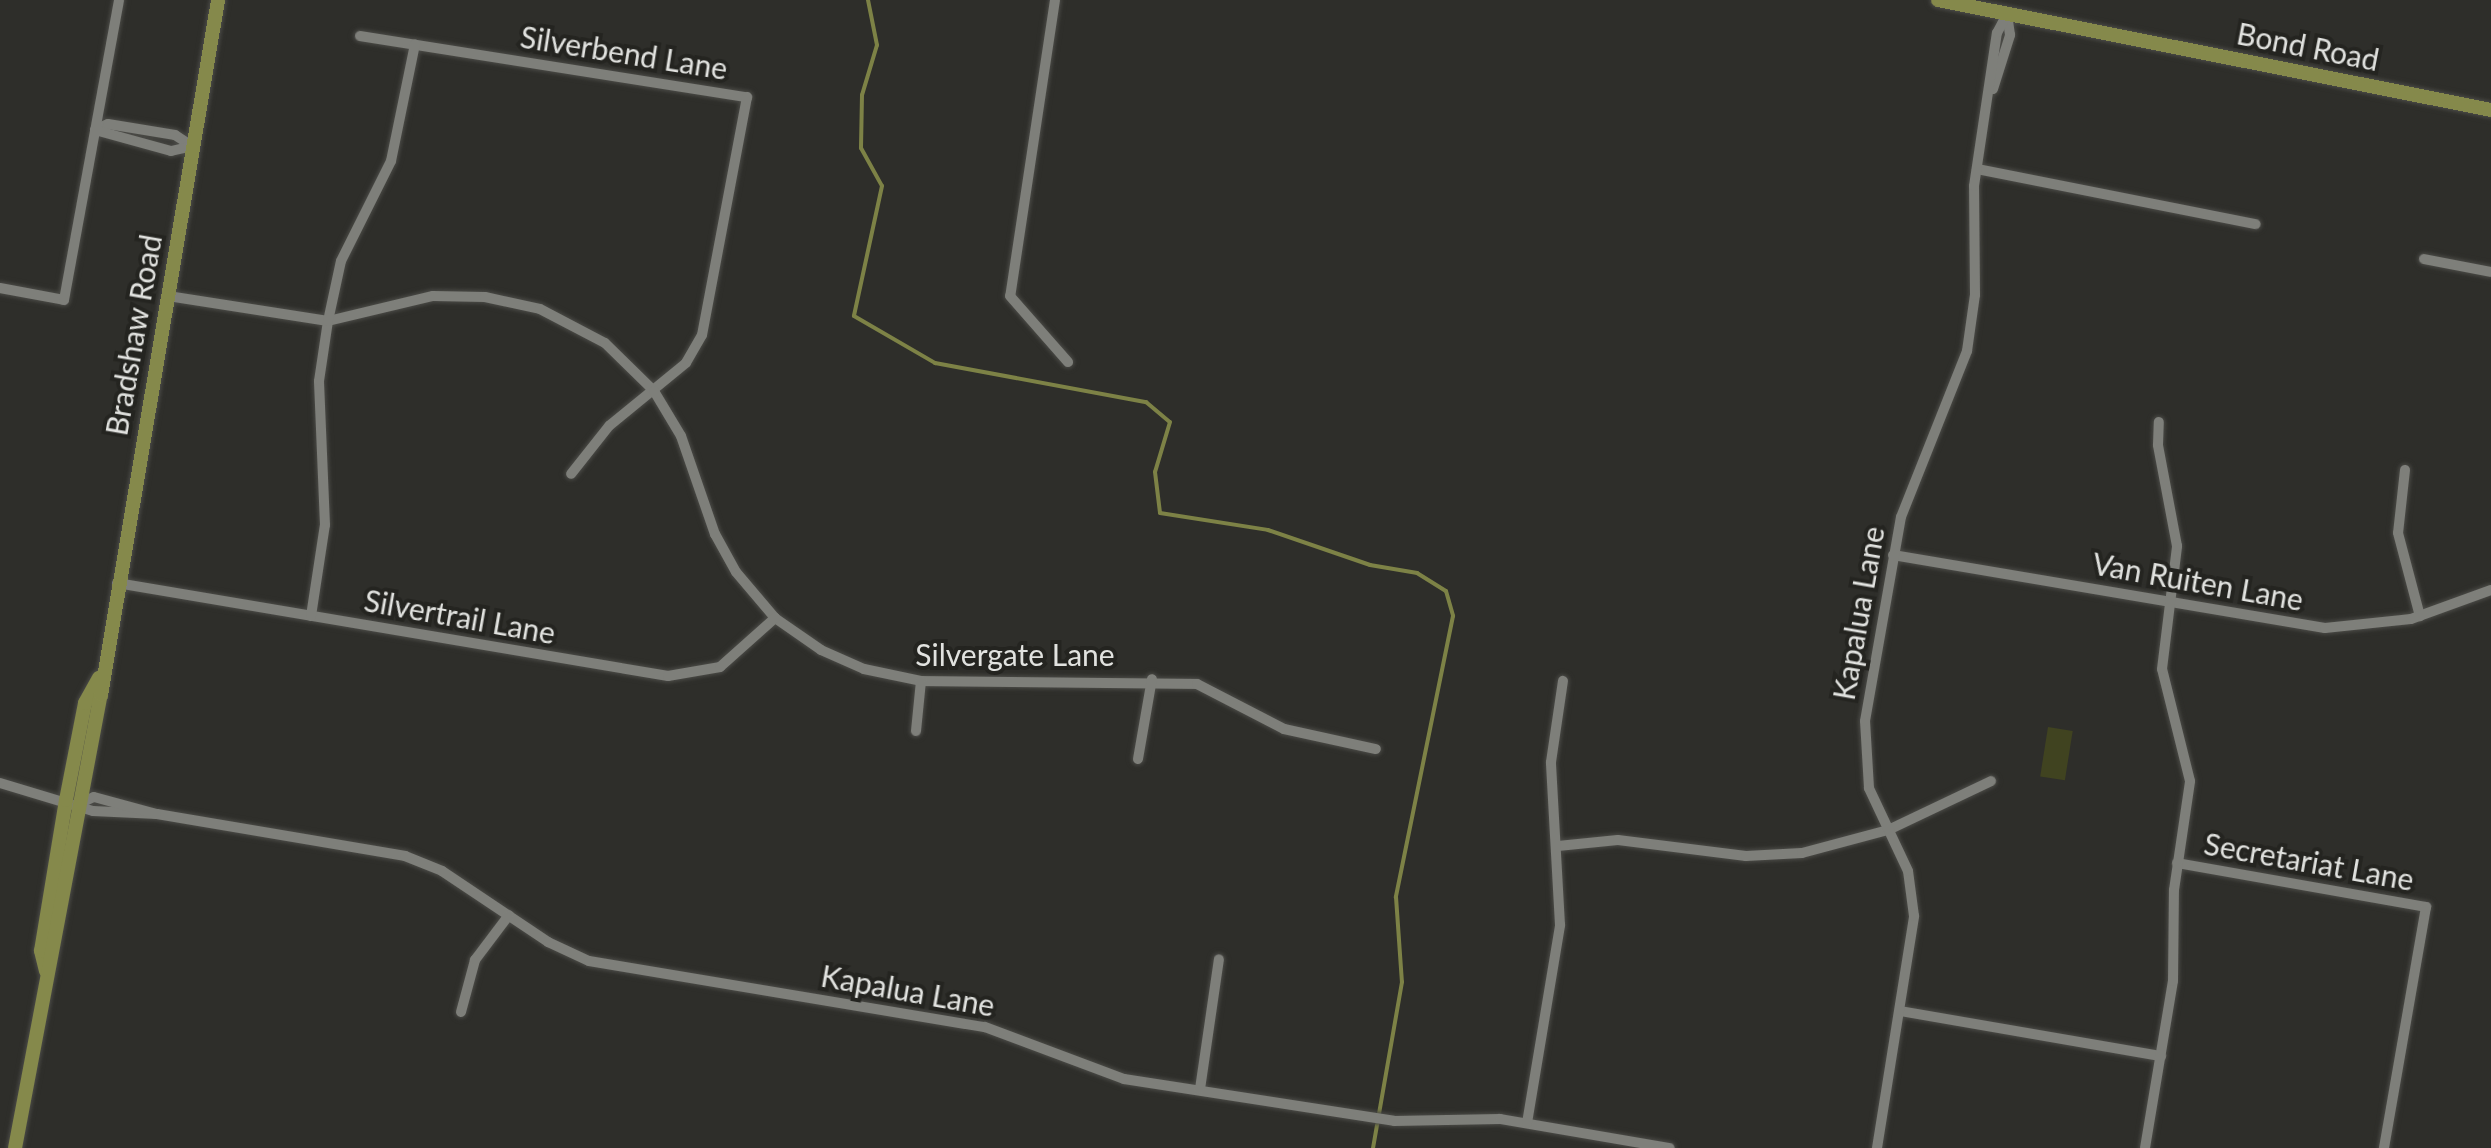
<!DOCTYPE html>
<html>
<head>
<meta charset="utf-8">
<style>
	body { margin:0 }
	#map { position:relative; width:2491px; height:1148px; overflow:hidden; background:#2e2e2a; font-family:Lato,sans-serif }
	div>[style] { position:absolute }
	.green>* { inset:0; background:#404320; transform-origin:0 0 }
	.stream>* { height:4px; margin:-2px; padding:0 2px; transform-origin:2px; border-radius:2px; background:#7d8246 }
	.roads { filter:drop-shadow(0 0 2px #4b4b47) drop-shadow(0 0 2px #4b4b47) }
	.minor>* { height:10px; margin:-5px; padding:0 5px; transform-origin:5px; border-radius:5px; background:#7e7f7a }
	.major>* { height:14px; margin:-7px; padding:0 7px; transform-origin:7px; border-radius:7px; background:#85894b }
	span { translate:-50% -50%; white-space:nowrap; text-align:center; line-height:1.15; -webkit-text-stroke:8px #242420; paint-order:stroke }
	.street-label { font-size:30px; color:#e1e2df }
</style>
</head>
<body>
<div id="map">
	<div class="green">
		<i style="left:2048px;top:727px;width:25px;height:50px;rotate:9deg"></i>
	</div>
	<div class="stream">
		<i style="left:868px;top:0;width:46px;rotate:78.7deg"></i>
		<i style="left:877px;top:45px;width:52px;rotate:106.7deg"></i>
		<i style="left:862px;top:95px;width:53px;rotate:91.1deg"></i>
		<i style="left:861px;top:148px;width:43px;rotate:61.1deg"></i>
		<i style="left:882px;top:186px;width:133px;rotate:102.2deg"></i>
		<i style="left:854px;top:316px;width:94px;rotate:30.1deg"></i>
		<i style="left:935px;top:363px;width:215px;rotate:10.5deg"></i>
		<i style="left:1146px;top:402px;width:31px;rotate:40deg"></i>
		<i style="left:1170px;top:422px;width:52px;rotate:106.7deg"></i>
		<i style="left:1155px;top:472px;width:41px;rotate:83deg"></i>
		<i style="left:1160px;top:513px;width:109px;rotate:8.9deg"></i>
		<i style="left:1268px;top:530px;width:108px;rotate:18.9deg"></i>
		<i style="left:1370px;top:565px;width:48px;rotate:9.7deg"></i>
		<i style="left:1417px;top:573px;width:34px;rotate:32deg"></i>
		<i style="left:1446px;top:591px;width:26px;rotate:74deg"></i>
		<i style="left:1453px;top:616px;width:287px;rotate:101.5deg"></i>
		<i style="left:1396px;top:897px;width:85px;rotate:86deg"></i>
		<i style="left:1402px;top:982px;width:169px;rotate:99.9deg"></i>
	</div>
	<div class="roads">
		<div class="minor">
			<i style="left:1055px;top:0;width:299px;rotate:98.6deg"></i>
			<i style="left:1010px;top:296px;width:88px;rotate:48.7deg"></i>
			<i style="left:360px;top:36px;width:392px;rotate:9deg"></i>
			<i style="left:747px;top:97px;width:242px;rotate:100.7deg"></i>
			<i style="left:702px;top:335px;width:32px;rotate:120deg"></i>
			<i style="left:686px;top:363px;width:99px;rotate:140.7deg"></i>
			<i style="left:609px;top:426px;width:61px;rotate:128.4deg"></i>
			<i style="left:1993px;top:89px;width:57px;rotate:-72.5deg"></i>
			<i style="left:2010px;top:35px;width:21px;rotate:-98deg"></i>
			<i style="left:95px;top:130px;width:14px;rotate:-25deg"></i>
			<i style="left:108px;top:124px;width:68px;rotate:9.3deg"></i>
			<i style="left:175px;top:135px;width:20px;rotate:33deg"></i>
			<i style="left:95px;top:130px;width:79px;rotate:15.4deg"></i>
			<i style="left:171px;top:151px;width:22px;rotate:-13deg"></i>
			<i style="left:1977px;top:169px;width:284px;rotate:11.2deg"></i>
			<i style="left:2424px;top:259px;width:68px;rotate:11deg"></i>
			<i style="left:0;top:288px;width:65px;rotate:10.6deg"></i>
			<i style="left:64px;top:300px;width:305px;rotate:-79.6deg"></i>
			<i style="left:168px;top:296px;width:162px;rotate:8.9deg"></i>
			<i style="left:328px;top:321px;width:108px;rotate:-13.4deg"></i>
			<i style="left:433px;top:296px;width:52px;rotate:1.1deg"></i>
			<i style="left:485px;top:297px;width:56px;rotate:12.3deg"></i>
			<i style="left:540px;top:309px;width:73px;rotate:27.6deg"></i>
			<i style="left:605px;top:343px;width:69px;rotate:44.4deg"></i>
			<i style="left:654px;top:391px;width:52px;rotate:59deg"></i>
			<i style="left:681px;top:436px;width:104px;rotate:70.9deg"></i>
			<i style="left:715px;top:534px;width:43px;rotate:61.1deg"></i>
			<i style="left:736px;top:572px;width:60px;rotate:49.7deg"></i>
			<i style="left:775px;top:618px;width:56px;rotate:34.8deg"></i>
			<i style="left:821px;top:650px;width:47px;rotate:23.8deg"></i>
			<i style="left:864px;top:669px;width:58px;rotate:11.9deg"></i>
			<i style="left:921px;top:681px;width:276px;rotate:0.6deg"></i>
			<i style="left:1197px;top:684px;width:98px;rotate:27.3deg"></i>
			<i style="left:1284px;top:729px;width:94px;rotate:12.3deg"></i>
			<i style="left:2405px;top:470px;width:63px;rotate:96.3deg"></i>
			<i style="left:2398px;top:533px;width:86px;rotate:75.2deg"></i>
			<i style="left:1893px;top:555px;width:438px;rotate:9.6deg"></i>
			<i style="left:2325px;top:628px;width:86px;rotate:-6deg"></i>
			<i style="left:2411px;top:619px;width:85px;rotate:-19.9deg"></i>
			<i style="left:117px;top:583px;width:559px;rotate:9.58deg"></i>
			<i style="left:668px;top:676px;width:53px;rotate:-9.8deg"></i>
			<i style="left:720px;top:667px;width:74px;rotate:-41.7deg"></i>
			<i style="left:311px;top:616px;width:92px;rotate:-81.3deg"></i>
			<i style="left:325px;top:525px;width:144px;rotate:-92.4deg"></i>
			<i style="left:319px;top:381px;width:61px;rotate:-81.5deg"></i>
			<i style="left:328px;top:321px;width:61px;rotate:-77.8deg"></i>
			<i style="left:341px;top:261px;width:112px;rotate:-63.4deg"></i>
			<i style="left:391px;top:161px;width:119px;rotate:-78.4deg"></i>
			<i style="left:916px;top:731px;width:50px;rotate:-84.3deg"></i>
			<i style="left:1138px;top:759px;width:81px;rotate:-80.1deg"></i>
			<i style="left:0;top:783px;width:97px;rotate:16.8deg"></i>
			<i style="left:93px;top:811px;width:64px;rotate:2.7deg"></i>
			<i style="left:157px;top:814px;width:252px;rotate:9.6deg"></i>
			<i style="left:405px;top:856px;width:40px;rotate:22deg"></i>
			<i style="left:442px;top:871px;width:128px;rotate:33.8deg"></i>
			<i style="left:548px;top:942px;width:45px;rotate:24.9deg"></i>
			<i style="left:589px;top:961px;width:401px;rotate:9.5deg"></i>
			<i style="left:985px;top:1027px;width:148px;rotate:20.5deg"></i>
			<i style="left:1124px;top:1079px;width:273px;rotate:8.8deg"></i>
			<i style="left:1394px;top:1121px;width:106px;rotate:-1.1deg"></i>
			<i style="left:1500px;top:1119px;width:172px;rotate:9.7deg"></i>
			<i style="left:81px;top:803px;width:14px;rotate:-25deg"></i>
			<i style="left:94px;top:797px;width:64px;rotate:15.3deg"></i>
			<i style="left:1558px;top:846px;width:60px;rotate:-5.7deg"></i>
			<i style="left:1618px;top:840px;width:129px;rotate:7.1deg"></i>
			<i style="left:1746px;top:856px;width:56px;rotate:-3.1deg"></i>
			<i style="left:1802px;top:853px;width:89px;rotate:-15deg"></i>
			<i style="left:1888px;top:830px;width:114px;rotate:-25.4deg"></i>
			<i style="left:2177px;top:863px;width:253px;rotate:10deg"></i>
			<i style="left:2426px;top:907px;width:245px;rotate:99.9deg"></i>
			<i style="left:1900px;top:1011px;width:265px;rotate:9.8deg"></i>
			<i style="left:461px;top:1012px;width:54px;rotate:-74.9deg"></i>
			<i style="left:475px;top:960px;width:56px;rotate:-52.9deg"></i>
			<i style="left:1200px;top:1089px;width:131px;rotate:-81.7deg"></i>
			<i style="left:1527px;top:1123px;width:201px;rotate:-80.5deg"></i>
			<i style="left:1560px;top:925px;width:163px;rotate:-93.2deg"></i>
			<i style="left:1551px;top:762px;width:82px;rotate:-81.6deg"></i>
			<i style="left:1877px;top:1148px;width:235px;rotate:-80.9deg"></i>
			<i style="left:1914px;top:916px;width:45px;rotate:-97.6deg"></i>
			<i style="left:1908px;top:871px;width:92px;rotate:-115.2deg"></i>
			<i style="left:1869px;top:788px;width:67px;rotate:-93.4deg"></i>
			<i style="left:1865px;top:721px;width:207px;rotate:-80deg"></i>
			<i style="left:1901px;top:517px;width:179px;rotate:-68.3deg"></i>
			<i style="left:1967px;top:351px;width:57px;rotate:-81.9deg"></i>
			<i style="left:1975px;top:295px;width:109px;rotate:-90.5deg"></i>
			<i style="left:1974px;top:186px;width:155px;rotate:-81.5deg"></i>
			<i style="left:1997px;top:33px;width:21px;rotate:-62deg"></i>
			<i style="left:2145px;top:1148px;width:169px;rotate:-80.5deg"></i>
			<i style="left:2173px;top:981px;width:91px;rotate:-89.4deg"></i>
			<i style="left:2174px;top:890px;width:110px;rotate:-81.6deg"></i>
			<i style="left:2190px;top:781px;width:115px;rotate:-104deg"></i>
			<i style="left:2162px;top:669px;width:124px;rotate:-83deg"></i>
			<i style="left:2177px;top:546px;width:103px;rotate:-100.7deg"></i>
			<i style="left:2158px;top:445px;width:23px;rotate:-88deg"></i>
		</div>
		<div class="major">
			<i style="left:1938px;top:0;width:564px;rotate:11.25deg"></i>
			<i style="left:46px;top:971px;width:21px;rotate:-104deg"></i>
			<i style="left:41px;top:951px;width:153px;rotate:-80.6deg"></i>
			<i style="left:66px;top:800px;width:99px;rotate:-78.9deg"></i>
			<i style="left:85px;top:703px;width:29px;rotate:-61deg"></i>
			<i style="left:15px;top:1148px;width:461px;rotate:-79.3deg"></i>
			<i style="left:101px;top:695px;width:705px;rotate:-80.44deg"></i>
		</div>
	</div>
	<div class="street-label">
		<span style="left:2308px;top:46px;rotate:11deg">Bond Road</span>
		<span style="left:624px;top:52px;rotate:9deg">Silverbend Lane</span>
		<span style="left:133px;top:335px;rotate:-80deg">Bradshaw Road</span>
		<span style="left:2198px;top:581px;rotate:10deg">Van Ruiten Lane</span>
		<span style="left:1858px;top:613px;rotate:-80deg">Kapalua Lane</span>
		<span style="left:460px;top:616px;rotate:10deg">Silvertrail Lane</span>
		<span style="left:1015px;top:654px">Silvergate Lane</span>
		<span style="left:2309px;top:861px;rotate:10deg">Secretariat Lane</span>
		<span style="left:908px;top:990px;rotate:10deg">Kapalua Lane</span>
	</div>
</div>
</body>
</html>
